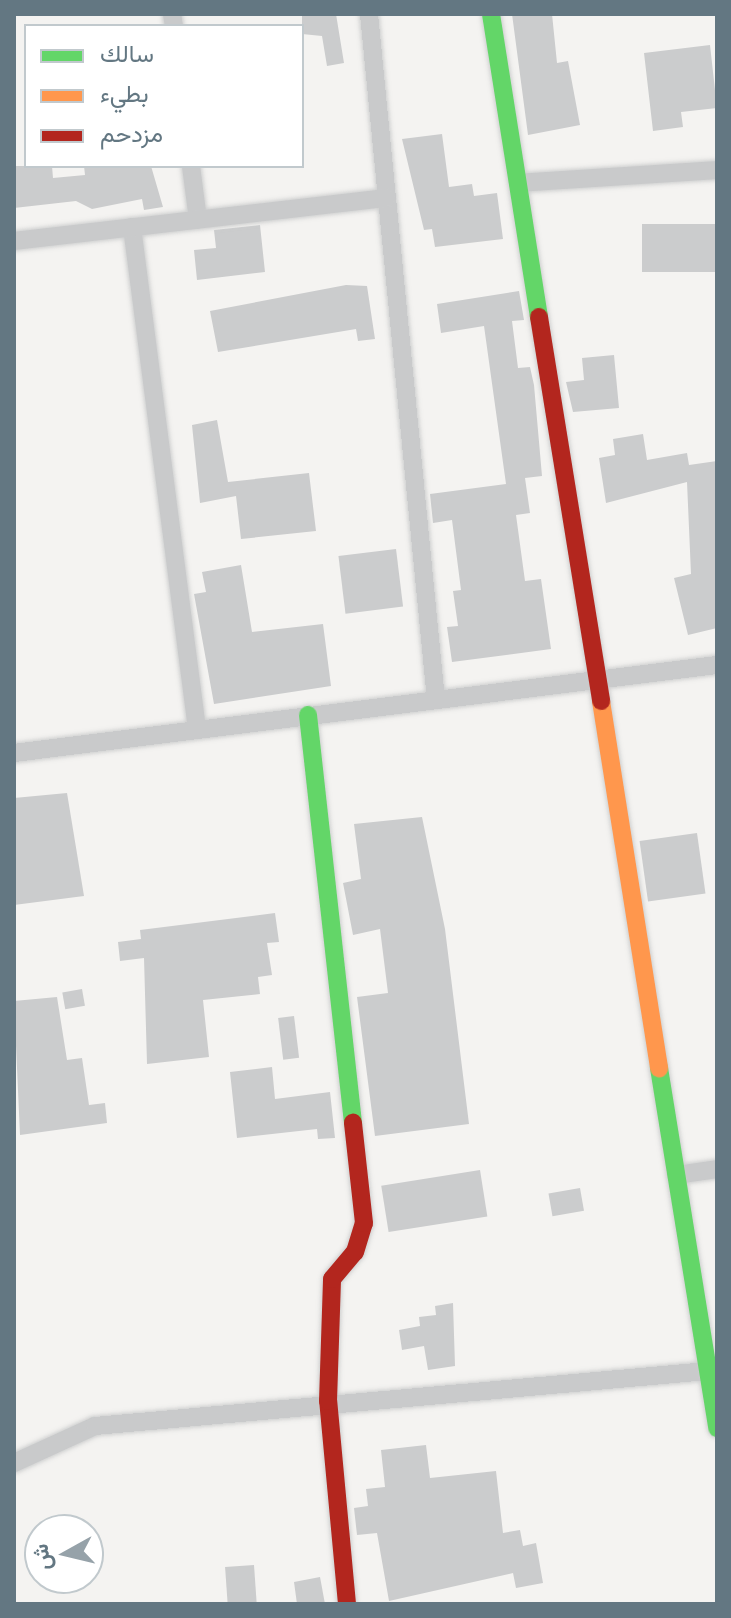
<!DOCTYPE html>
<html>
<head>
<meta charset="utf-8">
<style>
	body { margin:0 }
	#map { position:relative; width:731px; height:1618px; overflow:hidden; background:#f4f3f1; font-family:"Work Sans",Vazirmatn,sans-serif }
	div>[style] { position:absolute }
	.building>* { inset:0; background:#cbcccd; transform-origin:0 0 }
	.roads { filter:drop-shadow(0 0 2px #cfd0d0) drop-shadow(0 0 2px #cfd0d0) }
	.street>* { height:18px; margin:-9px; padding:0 9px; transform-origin:9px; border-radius:9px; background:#c9cacb }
	.fast>* { height:18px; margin:-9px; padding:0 9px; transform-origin:9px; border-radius:9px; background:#63d668 }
	.slow>* { height:18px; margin:-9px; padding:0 9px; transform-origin:9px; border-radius:9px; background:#ff974d }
	.jam>* { height:18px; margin:-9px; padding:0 9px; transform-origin:9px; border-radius:9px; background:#b3261e }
	span { translate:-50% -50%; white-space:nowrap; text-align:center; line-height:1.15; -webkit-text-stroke:8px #fff; paint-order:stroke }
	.frame { position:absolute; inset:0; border:16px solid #637782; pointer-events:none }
	.legend { position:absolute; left:24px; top:24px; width:280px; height:144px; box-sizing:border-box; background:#fff; border:2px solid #c1c9cd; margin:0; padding:10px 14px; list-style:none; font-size:24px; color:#637782 }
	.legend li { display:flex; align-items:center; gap:16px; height:40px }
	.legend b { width:40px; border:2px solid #c1c9cd }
	.north { position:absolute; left:24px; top:1514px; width:80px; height:80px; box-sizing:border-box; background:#fff; border:2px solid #c1c9cd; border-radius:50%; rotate:262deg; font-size:22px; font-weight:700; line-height:32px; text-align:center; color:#637782 }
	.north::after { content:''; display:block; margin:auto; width:28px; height:36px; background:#96a2a9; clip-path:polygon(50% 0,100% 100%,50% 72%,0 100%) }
</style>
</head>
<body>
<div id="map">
	<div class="building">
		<i style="clip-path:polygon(302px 14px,336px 14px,344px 63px,327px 66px,322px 36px,302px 34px)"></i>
		<i style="clip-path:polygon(512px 14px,552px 14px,557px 63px,568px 61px,580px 125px,528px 135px)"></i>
		<i style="clip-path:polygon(710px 45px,717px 108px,681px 112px,683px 127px,653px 131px,644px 53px)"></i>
		<i style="clip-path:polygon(442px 134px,449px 187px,472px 184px,474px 196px,497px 193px,503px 239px,435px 247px,432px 229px,424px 230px,402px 139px)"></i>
		<i style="clip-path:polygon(14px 166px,52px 166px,53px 178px,85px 175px,84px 166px,151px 166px,163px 207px,144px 210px,142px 199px,92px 209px,76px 201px,14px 208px)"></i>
		<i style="left:717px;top:224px;width:48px;height:75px;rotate:90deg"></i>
		<i style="clip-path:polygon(260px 225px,265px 272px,197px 280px,194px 250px,216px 248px,214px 230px)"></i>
		<i style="clip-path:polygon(346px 285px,367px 286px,375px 339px,358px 341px,356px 329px,218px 352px,210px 311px)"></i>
		<i style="clip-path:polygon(519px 291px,524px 320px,512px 321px,518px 368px,530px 367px,534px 385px,542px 476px,525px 478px,530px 513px,516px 515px,525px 581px,541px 579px,551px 649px,452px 662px,447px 627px,458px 626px,453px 591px,461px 590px,452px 520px,433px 523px,430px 494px,506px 484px,484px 326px,441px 333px,437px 304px)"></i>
		<i style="clip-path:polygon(614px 355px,619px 408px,573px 412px,566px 382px,584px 380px,582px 358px)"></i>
		<i style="clip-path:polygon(217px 420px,228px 482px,309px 473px,316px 531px,241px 539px,236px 496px,200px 503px,192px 425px)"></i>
		<i style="clip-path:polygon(643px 434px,647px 460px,687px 453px,689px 465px,717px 461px,717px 628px,688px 635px,674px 578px,691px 574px,687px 482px,606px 503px,599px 458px,615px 455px,613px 439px)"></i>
		<i style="left:396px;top:549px;width:58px;height:58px;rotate:83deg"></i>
		<i style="clip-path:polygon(241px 565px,252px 632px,323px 624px,331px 686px,214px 704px,194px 594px,206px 592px,202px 572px)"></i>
		<i style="clip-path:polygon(67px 793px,84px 896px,14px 905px,14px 798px)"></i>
		<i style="clip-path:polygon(422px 817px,445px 929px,469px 1124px,375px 1136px,357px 997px,388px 993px,380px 929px,353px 935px,343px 883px,361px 879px,354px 824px)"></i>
		<i style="left:697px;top:833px;width:61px;height:58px;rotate:82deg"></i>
		<i style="clip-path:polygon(275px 913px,279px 942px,267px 943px,272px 975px,258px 977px,260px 994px,203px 1000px,209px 1057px,147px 1064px,144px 958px,120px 961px,118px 942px,141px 939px,140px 930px)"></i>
		<i style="left:82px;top:989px;width:17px;height:20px;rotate:80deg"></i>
		<i style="clip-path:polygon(57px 997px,67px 1060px,82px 1058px,89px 1105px,105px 1103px,107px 1123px,20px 1135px,14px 1001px)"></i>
		<i style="left:294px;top:1016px;width:42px;height:16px;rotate:83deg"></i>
		<i style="clip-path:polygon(272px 1067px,275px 1099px,330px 1092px,335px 1138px,318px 1139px,317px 1129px,237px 1138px,230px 1072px)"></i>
		<i style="left:480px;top:1170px;width:47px;height:100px;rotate:81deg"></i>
		<i style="left:580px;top:1188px;width:23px;height:32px;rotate:80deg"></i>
		<i style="clip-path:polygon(453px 1303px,455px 1366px,428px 1370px,424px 1346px,402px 1350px,399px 1330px,420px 1326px,419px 1317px,436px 1315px,435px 1306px)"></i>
		<i style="clip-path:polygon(426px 1445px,430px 1478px,496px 1471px,503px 1533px,520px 1530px,523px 1546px,536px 1543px,543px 1583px,516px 1588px,513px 1573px,389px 1601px,377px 1533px,357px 1535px,354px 1508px,368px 1506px,366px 1489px,385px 1487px,381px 1450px)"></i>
		<i style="left:254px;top:1565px;width:39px;height:29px;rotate:86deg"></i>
		<i style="clip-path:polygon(320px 1577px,325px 1604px,297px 1604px,294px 1582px)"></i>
	</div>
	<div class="roads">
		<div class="street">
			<i style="left:172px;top:14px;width:12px;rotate:81deg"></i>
			<i style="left:369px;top:14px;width:689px;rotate:84.42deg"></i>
			<i style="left:191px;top:166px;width:54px;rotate:82.6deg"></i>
			<i style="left:518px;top:183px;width:199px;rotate:-3.7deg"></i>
			<i style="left:132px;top:227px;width:506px;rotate:82.62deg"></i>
			<i style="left:14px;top:241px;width:375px;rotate:-6.6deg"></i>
			<i style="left:14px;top:753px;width:708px;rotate:-7.14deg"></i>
			<i style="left:676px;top:1175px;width:41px;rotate:-8.3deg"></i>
			<i style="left:14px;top:1463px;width:89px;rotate:-24.6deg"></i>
			<i style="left:95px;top:1426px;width:615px;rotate:-5.13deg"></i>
		</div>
		<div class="fast">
			<i style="left:491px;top:14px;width:307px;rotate:81deg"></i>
			<i style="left:308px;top:715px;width:410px;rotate:83.7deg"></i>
			<i style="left:659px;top:1068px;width:365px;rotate:80.8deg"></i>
		</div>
		<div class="slow">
			<i style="left:601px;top:701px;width:372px;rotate:81deg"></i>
		</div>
		<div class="jam">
			<i style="left:539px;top:317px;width:389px;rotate:80.8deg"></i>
			<i style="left:347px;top:1604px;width:204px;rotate:-95.3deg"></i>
			<i style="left:328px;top:1401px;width:122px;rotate:-88.1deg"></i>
			<i style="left:332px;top:1279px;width:35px;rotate:-50deg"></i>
			<i style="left:355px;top:1252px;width:30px;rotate:-73deg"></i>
			<i style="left:364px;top:1223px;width:101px;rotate:-96.3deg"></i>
		</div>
	</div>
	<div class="frame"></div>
	<ul class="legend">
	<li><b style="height:10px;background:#63d668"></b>سالك</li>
	<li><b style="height:10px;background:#ff974d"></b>بطيء</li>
	<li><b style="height:10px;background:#b3261e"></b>مزدحم</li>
	</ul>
	<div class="north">ش</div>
</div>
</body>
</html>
